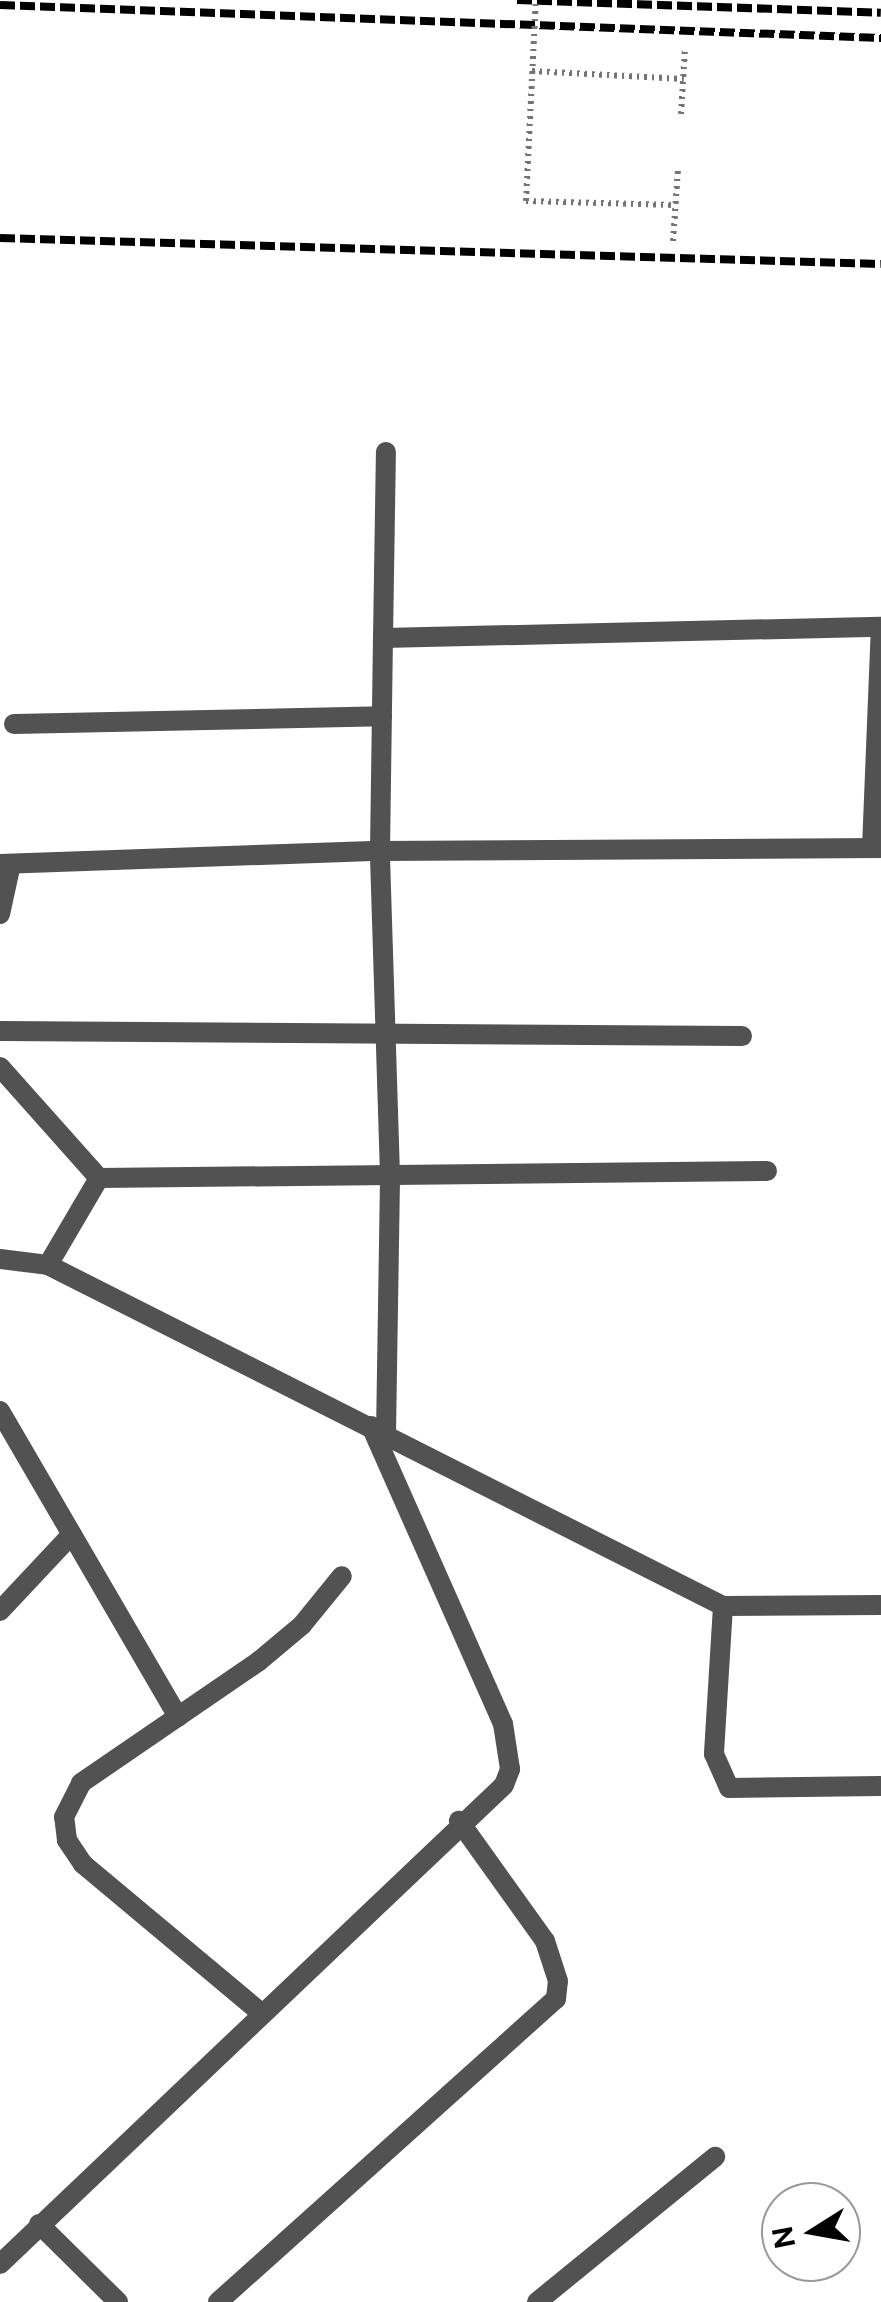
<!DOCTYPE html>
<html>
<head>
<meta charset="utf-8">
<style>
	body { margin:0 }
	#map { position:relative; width:881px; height:2302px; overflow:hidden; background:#fff; font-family:"Public Sans",sans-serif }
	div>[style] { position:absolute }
	.path>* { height:6px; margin-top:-3px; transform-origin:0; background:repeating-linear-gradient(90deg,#747474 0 2.5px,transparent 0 7.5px) }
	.minor>* { height:20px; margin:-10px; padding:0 10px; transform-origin:10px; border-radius:10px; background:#525252 }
	.rail>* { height:8px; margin-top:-4px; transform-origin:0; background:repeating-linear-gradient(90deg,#000 0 15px,transparent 0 20px) }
	.path-bridge>* { height:6px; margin-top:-3px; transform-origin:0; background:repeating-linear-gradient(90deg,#747474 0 2.5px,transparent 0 7.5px) }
	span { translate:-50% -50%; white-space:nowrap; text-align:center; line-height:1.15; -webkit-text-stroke:9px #fff; paint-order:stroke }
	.north { position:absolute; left:761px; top:2182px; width:100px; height:100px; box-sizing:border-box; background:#fff; border:2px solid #999; border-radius:50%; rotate:259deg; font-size:28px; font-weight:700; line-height:40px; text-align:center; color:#000 }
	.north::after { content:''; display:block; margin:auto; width:35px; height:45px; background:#000; clip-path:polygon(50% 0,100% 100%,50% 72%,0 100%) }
</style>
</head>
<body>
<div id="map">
	<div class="path">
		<i style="left:532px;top:71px;width:152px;rotate:3deg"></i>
		<i style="left:681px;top:114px;width:66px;rotate:-86.5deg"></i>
		<i style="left:526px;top:201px;width:149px;rotate:1.5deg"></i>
		<i style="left:673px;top:241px;width:72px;rotate:-86deg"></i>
	</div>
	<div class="minor">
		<i style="left:383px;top:638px;width:186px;rotate:-89.1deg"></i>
		<i style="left:14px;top:724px;width:368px;rotate:-1.2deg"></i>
		<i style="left:872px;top:848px;width:221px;rotate:-87.7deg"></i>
		<i style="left:0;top:864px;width:380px;rotate:-2deg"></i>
		<i style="left:380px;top:851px;width:213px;rotate:-89.2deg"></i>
		<i style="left:383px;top:638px;width:498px;rotate:-1.3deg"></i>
		<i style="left:0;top:914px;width:51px;rotate:-77.6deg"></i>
		<i style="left:0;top:1031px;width:742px;rotate:0.39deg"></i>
		<i style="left:0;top:1067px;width:149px;rotate:48.3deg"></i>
		<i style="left:99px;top:1178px;width:101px;rotate:120.4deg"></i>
		<i style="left:99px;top:1178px;width:668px;rotate:-0.6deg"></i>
		<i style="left:0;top:1259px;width:48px;rotate:7.1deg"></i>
		<i style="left:48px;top:1265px;width:756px;rotate:26.8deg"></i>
		<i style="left:723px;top:1606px;width:158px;rotate:-0.4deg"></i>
		<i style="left:0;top:1411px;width:354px;rotate:59.8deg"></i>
		<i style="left:386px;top:1434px;width:259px;rotate:-89.1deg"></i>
		<i style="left:390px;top:1175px;width:324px;rotate:-91.8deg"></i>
		<i style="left:380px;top:851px;width:501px;rotate:-0.34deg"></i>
		<i style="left:723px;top:1606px;width:148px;rotate:93.5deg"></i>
		<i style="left:714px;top:1754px;width:37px;rotate:66deg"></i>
		<i style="left:729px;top:1788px;width:152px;rotate:-0.8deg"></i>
		<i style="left:0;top:1611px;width:105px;rotate:-46.9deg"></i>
		<i style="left:260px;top:2012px;width:231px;rotate:-140.1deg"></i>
		<i style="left:83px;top:1864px;width:29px;rotate:-124deg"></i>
		<i style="left:67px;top:1840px;width:23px;rotate:-97deg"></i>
		<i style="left:64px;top:1817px;width:38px;rotate:-63deg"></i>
		<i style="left:81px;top:1783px;width:216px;rotate:-34.4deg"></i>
		<i style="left:259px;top:1661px;width:56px;rotate:-39.9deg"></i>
		<i style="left:302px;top:1625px;width:63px;rotate:-50.8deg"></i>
		<i style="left:39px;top:2224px;width:111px;rotate:44.6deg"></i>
		<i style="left:0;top:2264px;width:695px;rotate:-43.54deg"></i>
		<i style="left:504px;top:1785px;width:17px;rotate:-69deg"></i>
		<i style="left:510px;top:1769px;width:46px;rotate:-98.8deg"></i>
		<i style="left:503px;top:1724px;width:326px;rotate:-113.9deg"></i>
		<i style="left:218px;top:2302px;width:454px;rotate:-41.9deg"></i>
		<i style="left:556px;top:1999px;width:18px;rotate:-84deg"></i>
		<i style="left:558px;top:1981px;width:42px;rotate:-108deg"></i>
		<i style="left:545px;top:1941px;width:148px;rotate:-125.6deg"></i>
		<i style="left:537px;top:2302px;width:230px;rotate:-39.2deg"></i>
	</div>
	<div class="rail">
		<i style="left:517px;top:0;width:364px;rotate:2deg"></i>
		<i style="left:0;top:5px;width:882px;rotate:2.15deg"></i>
		<i style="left:0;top:238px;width:881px;rotate:1.69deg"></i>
	</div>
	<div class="path-bridge">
		<i style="left:526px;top:201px;width:201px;rotate:-87.2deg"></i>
	</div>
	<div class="north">N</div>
</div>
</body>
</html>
